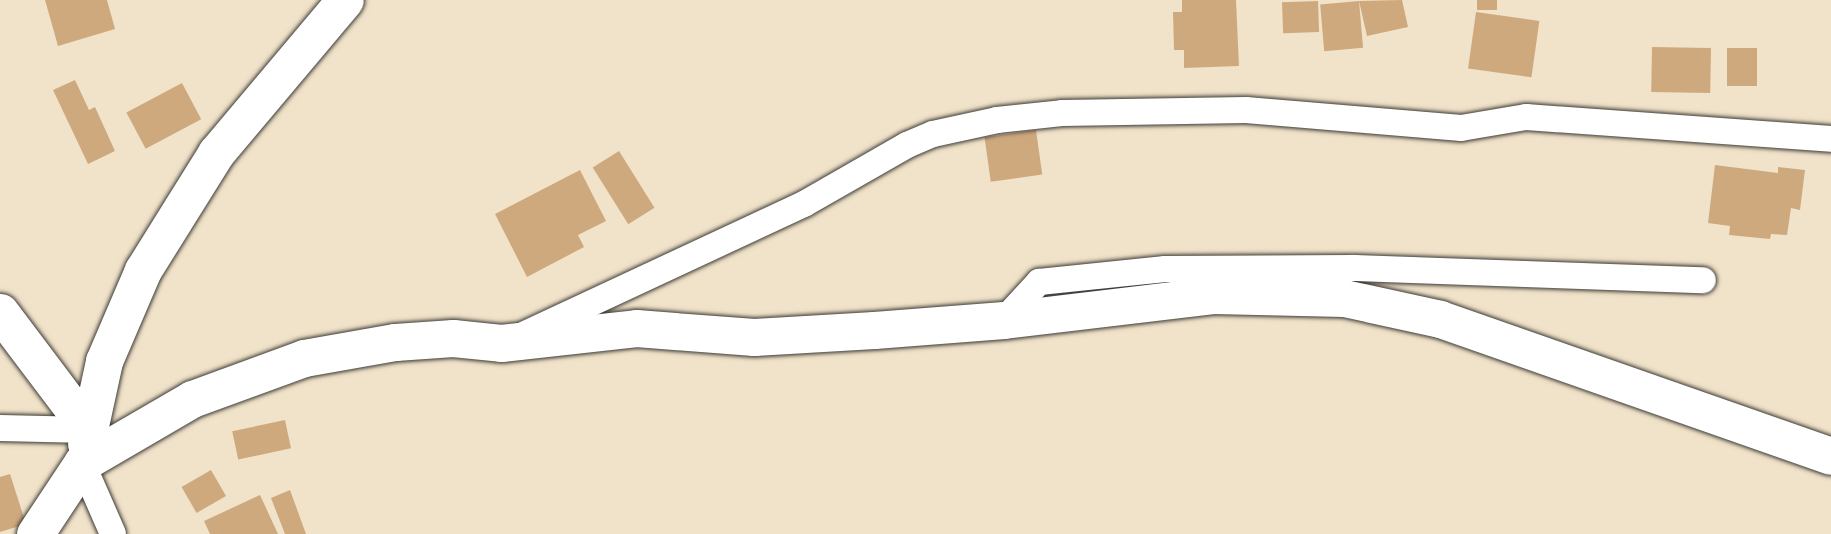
<!DOCTYPE html>
<html>
<head>
<meta charset="utf-8">
<style>
	body { margin:0 }
	#map { position:relative; width:1831px; height:534px; overflow:hidden; background:#f1e3c9; font-family:"Indie Flower",sans-serif }
	div>[style] { position:absolute }
	.building>* { inset:0; background:#cfa97e; transform-origin:0 0 }
	.roads { filter:drop-shadow(0 0 2px #3c3a36) drop-shadow(0 0 2px #3c3a36) }
	.street>* { height:26px; margin:-13px; padding:0 13px; transform-origin:13px; border-radius:13px; background:#fff }
	.secondary>* { height:37px; margin:-18.5px; padding:0 18.5px; transform-origin:18.5px; border-radius:18.5px; background:#fff }
	span { translate:-50% -50%; white-space:nowrap; text-align:center; line-height:1.15; -webkit-text-stroke:5px #f6f6f2; paint-order:stroke }
</style>
</head>
<body>
<div id="map">
	<div class="building">
		<i style="clip-path:polygon(45px 0,107px 0,115px 29px,58px 46px)"></i>
		<i style="clip-path:polygon(1182px 0,1236px 0,1239px 66px,1184px 68px,1184px 50px,1174px 50px,1173px 12px,1182px 12px)"></i>
		<i style="clip-path:polygon(1402px 0,1408px 27px,1367px 36px,1359px 1px)"></i>
		<i style="left:1477px;top:0;width:20px;height:10px"></i>
		<i style="left:1318px;top:1px;width:31px;height:36px;rotate:88deg"></i>
		<i style="left:1359px;top:1px;width:47px;height:39px;rotate:85deg"></i>
		<i style="left:1476px;top:12px;width:64px;height:57px;rotate:8deg"></i>
		<i style="left:1652px;top:47px;width:59px;height:45px;rotate:1deg"></i>
		<i style="left:1727px;top:48px;width:30px;height:38px"></i>
		<i style="clip-path:polygon(75px 80px,89px 110px,95px 107px,115px 151px,88px 164px,53px 90px)"></i>
		<i style="left:182px;top:83px;width:41px;height:63px;rotate:62deg"></i>
		<i style="left:1036px;top:130px;width:45px;height:52px;rotate:82deg"></i>
		<i style="left:619px;top:151px;width:67px;height:31px;rotate:58deg"></i>
		<i style="clip-path:polygon(1715px 165px,1778px 173px,1778px 167px,1805px 170px,1800px 210px,1791px 208px,1787px 235px,1771px 234px,1770px 239px,1729px 235px,1730px 226px,1708px 223px)"></i>
		<i style="clip-path:polygon(580px 170px,606px 221px,578px 235px,584px 247px,527px 277px,495px 214px)"></i>
		<i style="left:285px;top:420px;width:29px;height:54px;rotate:78deg"></i>
		<i style="left:211px;top:470px;width:30px;height:34px;rotate:60deg"></i>
		<i style="clip-path:polygon(10px 474px,26px 524px,0 532px,0 477px)"></i>
		<i style="clip-path:polygon(290px 490px,306px 534px,285px 534px,271px 498px)"></i>
		<i style="clip-path:polygon(260px 495px,278px 534px,210px 534px,204px 521px)"></i>
	</div>
	<div class="roads">
		<div class="street">
			<i style="left:1004px;top:320px;width:52px;rotate:-47.4deg"></i>
			<i style="left:1039px;top:282px;width:127px;rotate:-5.9deg"></i>
			<i style="left:1165px;top:269px;width:189px;rotate:-0.3deg"></i>
			<i style="left:1354px;top:268px;width:349px;rotate:2deg"></i>
			<i style="left:523px;top:335px;width:310px;rotate:-25deg"></i>
			<i style="left:804px;top:204px;width:119px;rotate:-29.8deg"></i>
			<i style="left:907px;top:145px;width:28px;rotate:-23deg"></i>
			<i style="left:933px;top:134px;width:66px;rotate:-12.3deg"></i>
			<i style="left:997px;top:120px;width:65px;rotate:-6.1deg"></i>
			<i style="left:1062px;top:113px;width:184px;rotate:-0.9deg"></i>
			<i style="left:1246px;top:110px;width:216px;rotate:4.8deg"></i>
			<i style="left:1461px;top:128px;width:66px;rotate:-9.6deg"></i>
			<i style="left:1526px;top:117px;width:306px;rotate:4.1deg"></i>
			<i style="left:0;top:428px;width:89px;rotate:1.3deg"></i>
			<i style="left:82px;top:463px;width:77px;rotate:66.4deg"></i>
		</div>
		<div class="secondary">
			<i style="left:0;top:312px;width:148px;rotate:53deg"></i>
			<i style="left:89px;top:430px;width:14px;rotate:102deg"></i>
			<i style="left:89px;top:430px;width:71px;rotate:-77.7deg"></i>
			<i style="left:104px;top:361px;width:99px;rotate:-66.8deg"></i>
			<i style="left:143px;top:270px;width:138px;rotate:-58deg"></i>
			<i style="left:216px;top:153px;width:200px;rotate:-49.9deg"></i>
			<i style="left:35px;top:534px;width:85px;rotate:-56.5deg"></i>
			<i style="left:82px;top:463px;width:127px;rotate:-30.2deg"></i>
			<i style="left:192px;top:399px;width:119px;rotate:-20.1deg"></i>
			<i style="left:304px;top:358px;width:92px;rotate:-10deg"></i>
			<i style="left:395px;top:342px;width:58px;rotate:-3.9deg"></i>
			<i style="left:453px;top:338px;width:48px;rotate:5.9deg"></i>
			<i style="left:501px;top:343px;width:136px;rotate:-6.3deg"></i>
			<i style="left:636px;top:328px;width:118px;rotate:4.4deg"></i>
			<i style="left:754px;top:337px;width:120px;rotate:-3.3deg"></i>
			<i style="left:874px;top:330px;width:130px;rotate:-4.4deg"></i>
			<i style="left:1004px;top:320px;width:210px;rotate:-6.8deg"></i>
			<i style="left:1213px;top:295px;width:131px;rotate:1.3deg"></i>
			<i style="left:1344px;top:298px;width:98px;rotate:12.3deg"></i>
			<i style="left:1440px;top:319px;width:414px;rotate:19.3deg"></i>
		</div>
	</div>
</div>
</body>
</html>
